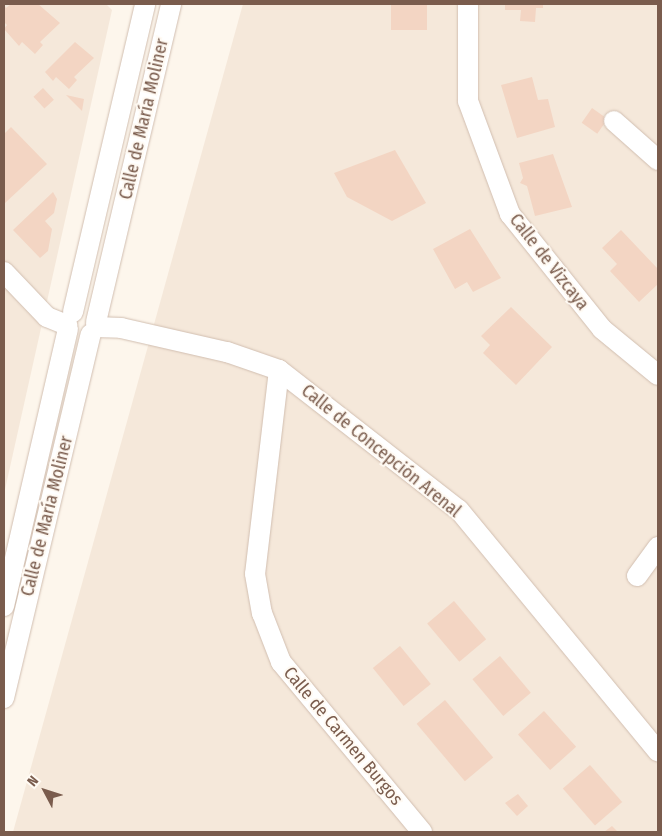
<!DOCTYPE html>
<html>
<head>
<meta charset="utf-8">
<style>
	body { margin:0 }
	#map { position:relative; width:662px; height:836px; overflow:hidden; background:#fdf6ec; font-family:"Fira Sans Condensed",sans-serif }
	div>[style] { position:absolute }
	.residential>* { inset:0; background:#f5e8da }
	.building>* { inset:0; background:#f3d5c3; transform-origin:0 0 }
	.roads { filter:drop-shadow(0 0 1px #d1beb0) drop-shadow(0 0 1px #d1beb0) }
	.minor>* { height:20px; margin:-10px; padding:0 10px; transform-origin:10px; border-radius:10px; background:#fff }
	span { translate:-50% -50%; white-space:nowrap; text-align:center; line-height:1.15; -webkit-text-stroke:4px #fffaf3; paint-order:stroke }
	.street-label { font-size:18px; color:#7a5c4d }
	.frame { position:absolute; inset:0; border:5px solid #7a5c4d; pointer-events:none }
	.north { position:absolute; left:20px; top:766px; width:50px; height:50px; -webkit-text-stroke:4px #fffaf3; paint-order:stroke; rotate:310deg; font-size:14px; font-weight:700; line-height:20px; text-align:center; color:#7a5c4d }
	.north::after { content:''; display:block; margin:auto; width:18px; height:22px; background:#7a5c4d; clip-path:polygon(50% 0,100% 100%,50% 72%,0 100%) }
</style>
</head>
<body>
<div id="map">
	<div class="residential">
		<i style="clip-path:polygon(4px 4px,106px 4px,112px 10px,4px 494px)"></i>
		<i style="clip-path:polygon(243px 4px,658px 4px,658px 832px,13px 832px)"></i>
	</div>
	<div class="building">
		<i style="clip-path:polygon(11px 4px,38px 4px,60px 23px,40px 42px,43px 45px,35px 54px,22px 42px,19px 46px,4px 29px,7px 25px,4px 22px,4px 5px,6px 8px)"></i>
		<i style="left:391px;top:4px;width:36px;height:26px"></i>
		<i style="clip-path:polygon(505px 4px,543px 4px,543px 8px,536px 8px,535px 22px,520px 21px,521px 10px,505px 10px)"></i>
		<i style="clip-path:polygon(75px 42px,94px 58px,74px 77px,77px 80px,69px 89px,56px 77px,53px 81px,45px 72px)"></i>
		<i style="clip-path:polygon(532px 77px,538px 100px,548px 99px,555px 127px,517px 138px,501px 85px)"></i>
		<i style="left:43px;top:88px;width:16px;height:13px;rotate:47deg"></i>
		<i style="clip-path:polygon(66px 95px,84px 99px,82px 111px)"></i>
		<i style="left:592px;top:108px;width:19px;height:18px;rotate:35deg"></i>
		<i style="clip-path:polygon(11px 127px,47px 164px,5px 203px,4px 134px)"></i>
		<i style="clip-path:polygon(395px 150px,426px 203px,392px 221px,347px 197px,334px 173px)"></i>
		<i style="clip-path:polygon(553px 154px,572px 207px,535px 216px,527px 186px,520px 183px,523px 178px,519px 163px)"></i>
		<i style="clip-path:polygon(53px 192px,57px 199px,54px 213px,45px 221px,52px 229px,48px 251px,40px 258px,13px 230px)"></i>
		<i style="clip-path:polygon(470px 229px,501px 278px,473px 292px,467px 282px,455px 289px,433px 249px)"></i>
		<i style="clip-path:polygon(621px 230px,658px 269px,658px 284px,639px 302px,610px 271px,617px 264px,602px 248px)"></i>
		<i style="clip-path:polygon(511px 307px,552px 347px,516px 385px,483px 353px,490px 345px,481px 336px)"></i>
		<i style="left:454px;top:601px;width:50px;height:35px;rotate:50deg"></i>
		<i style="left:400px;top:646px;width:49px;height:35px;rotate:51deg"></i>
		<i style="left:500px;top:656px;width:48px;height:36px;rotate:50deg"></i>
		<i style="left:445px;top:700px;width:75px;height:37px;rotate:50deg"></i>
		<i style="left:544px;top:711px;width:48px;height:35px;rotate:48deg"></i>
		<i style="left:590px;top:765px;width:49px;height:36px;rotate:49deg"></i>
		<i style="clip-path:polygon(518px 794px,528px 806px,517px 816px,505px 803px)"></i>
		<i style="clip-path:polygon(612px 826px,618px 832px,604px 832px)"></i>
	</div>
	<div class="roads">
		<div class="minor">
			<i style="left:468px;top:4px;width:97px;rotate:90deg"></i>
			<i style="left:468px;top:101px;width:121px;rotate:69.6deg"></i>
			<i style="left:510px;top:214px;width:147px;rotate:51.3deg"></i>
			<i style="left:602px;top:329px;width:72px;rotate:39.4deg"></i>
			<i style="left:614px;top:121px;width:59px;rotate:41.6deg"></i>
			<i style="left:4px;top:272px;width:62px;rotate:46.3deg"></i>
			<i style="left:47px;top:317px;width:22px;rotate:22deg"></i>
			<i style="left:73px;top:312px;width:316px;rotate:-76.8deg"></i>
			<i style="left:96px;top:322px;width:327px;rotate:-76.7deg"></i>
			<i style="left:96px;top:327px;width:25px;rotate:2deg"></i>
			<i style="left:121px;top:328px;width:109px;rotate:12.8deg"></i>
			<i style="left:227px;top:352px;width:55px;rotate:19.1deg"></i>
			<i style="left:279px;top:370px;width:228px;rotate:37.9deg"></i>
			<i style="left:459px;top:510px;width:313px;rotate:50.5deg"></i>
			<i style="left:279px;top:370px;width:205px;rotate:96.7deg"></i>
			<i style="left:255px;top:574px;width:40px;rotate:80deg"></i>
			<i style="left:262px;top:613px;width:53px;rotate:68.8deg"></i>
			<i style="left:281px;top:662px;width:221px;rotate:50.3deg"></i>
			<i style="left:637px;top:576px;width:36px;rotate:-54deg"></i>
			<i style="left:4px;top:606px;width:284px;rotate:-77deg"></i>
			<i style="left:4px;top:698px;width:374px;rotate:-76.6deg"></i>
		</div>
	</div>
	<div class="street-label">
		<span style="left:144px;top:119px;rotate:-77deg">Calle de María Moliner</span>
		<span style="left:549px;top:262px;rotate:52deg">Calle de Vizcaya</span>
		<span style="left:381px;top:451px;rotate:39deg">Calle de Concepción Arenal</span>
		<span style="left:47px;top:516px;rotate:-76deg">Calle de María Moliner</span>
		<span style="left:343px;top:736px;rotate:50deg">Calle de Carmen Burgos</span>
	</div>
	<div class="frame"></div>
	<div class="north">N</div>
</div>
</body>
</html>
